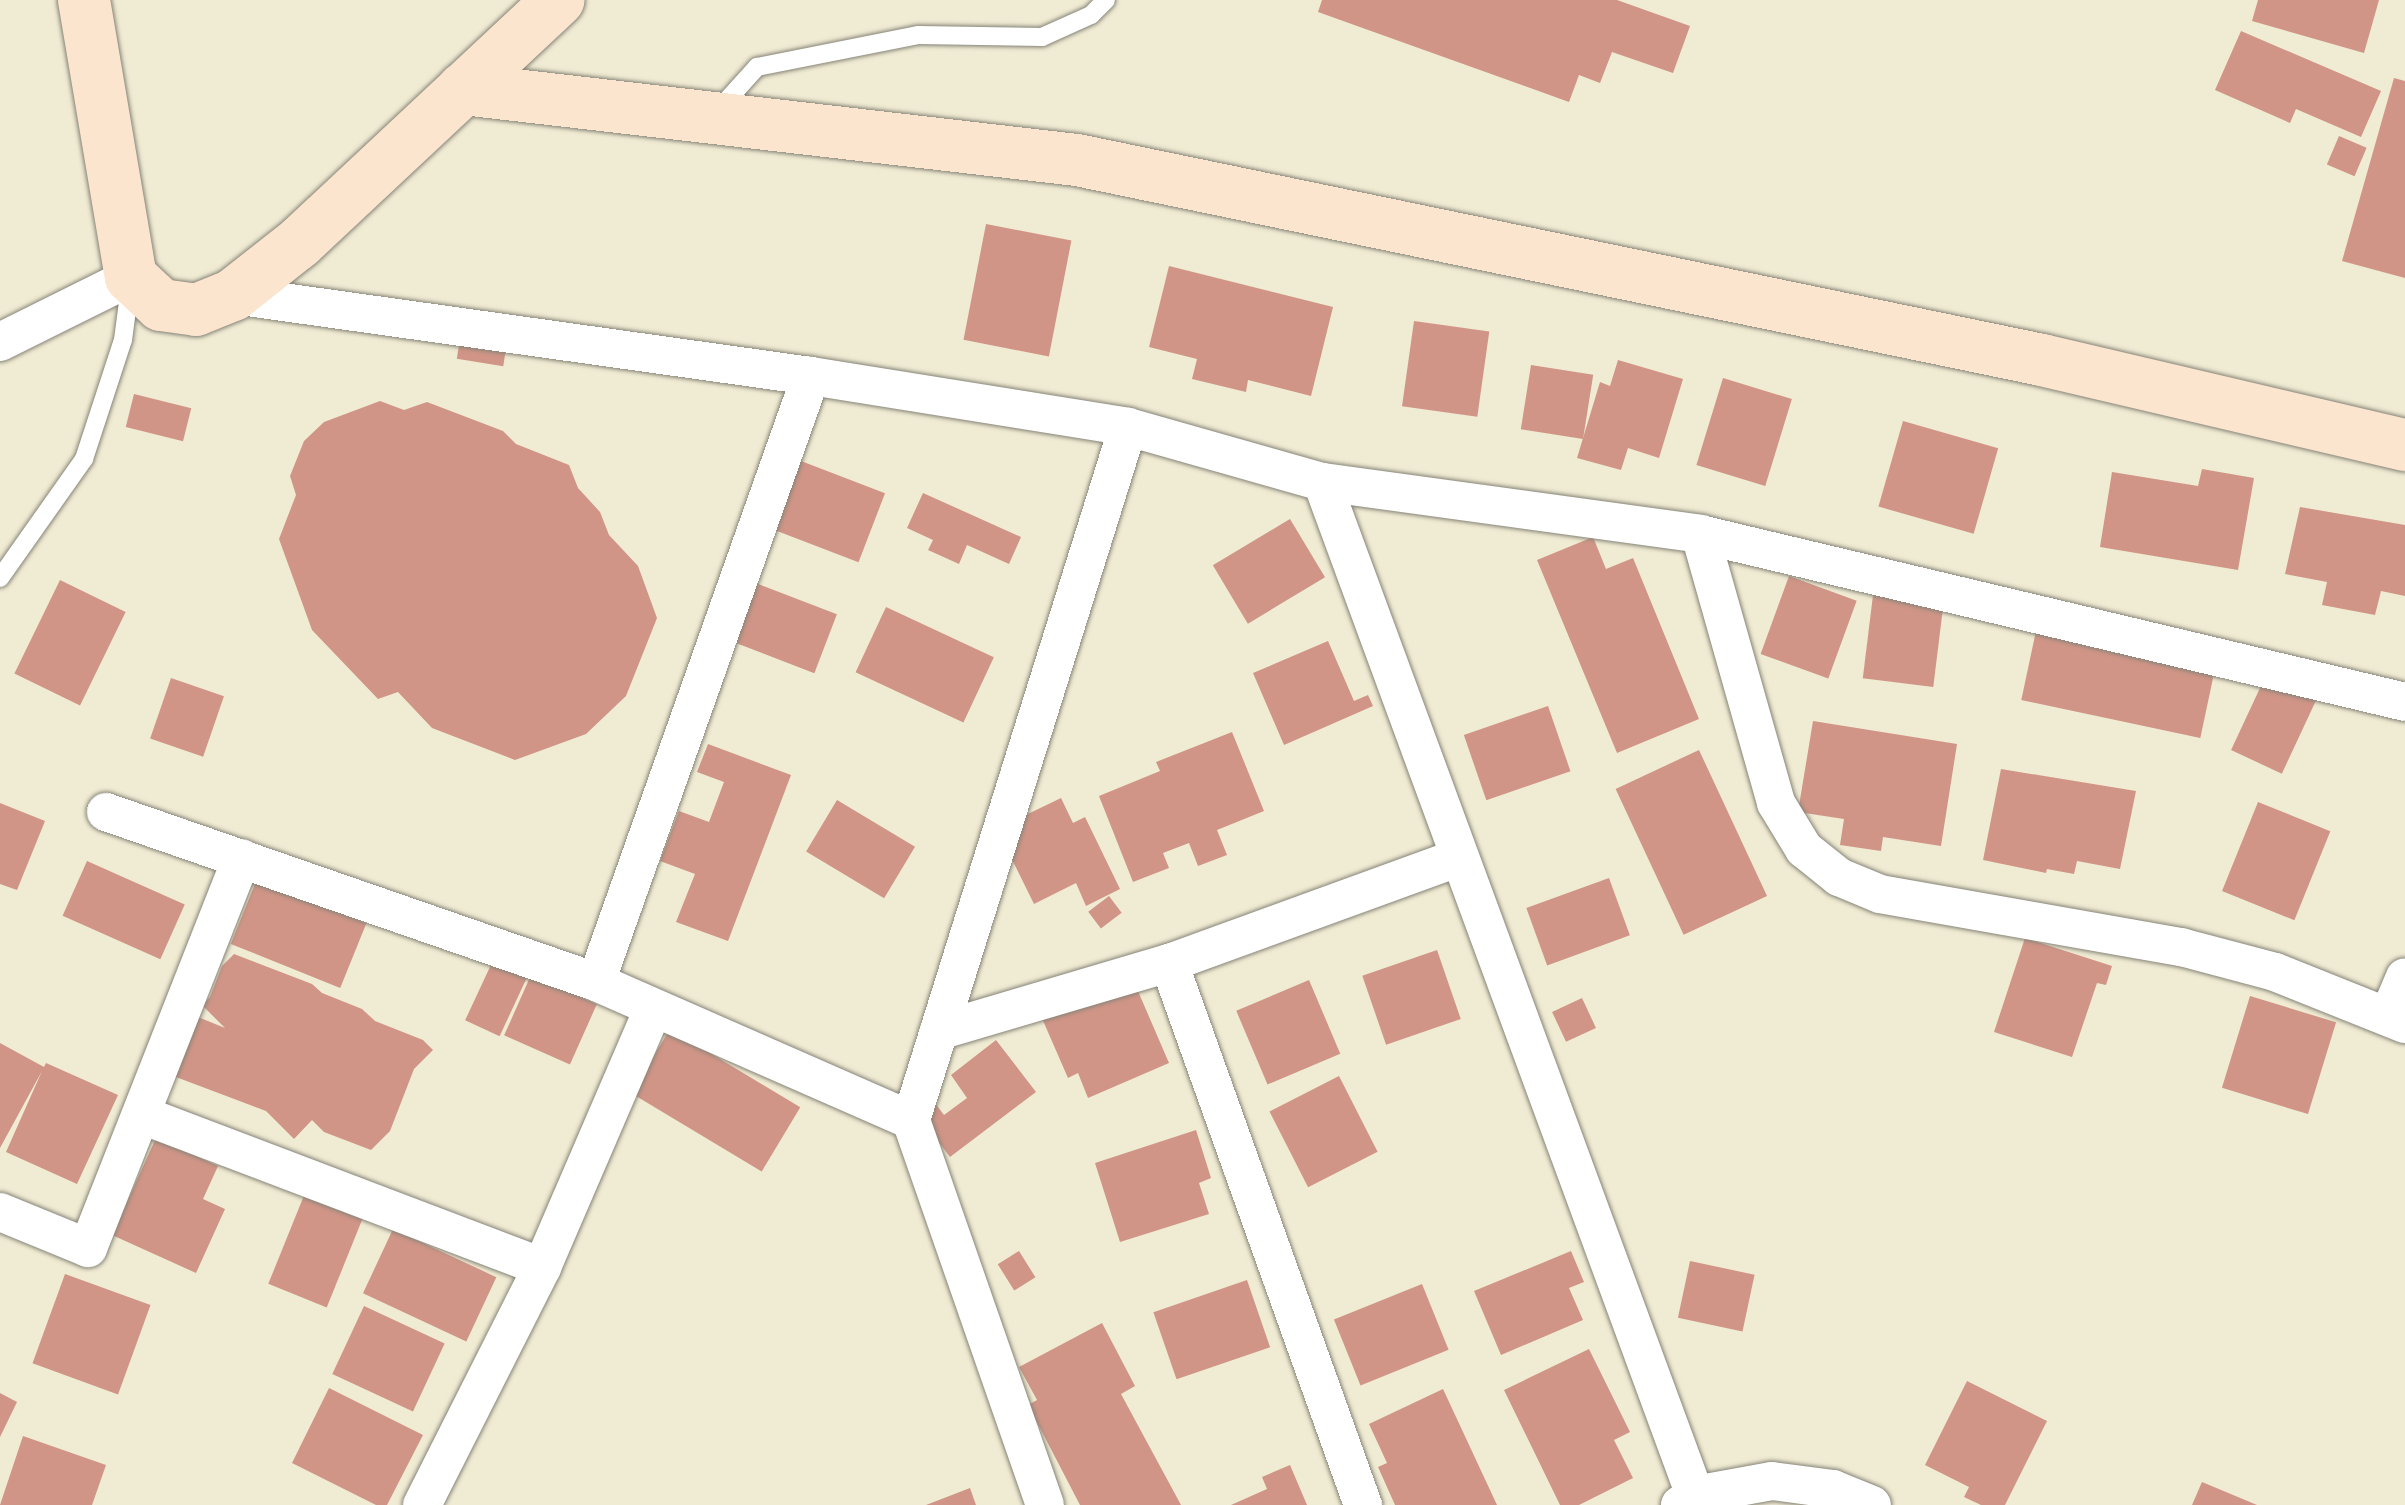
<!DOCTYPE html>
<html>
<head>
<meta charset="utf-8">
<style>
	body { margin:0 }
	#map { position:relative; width:2405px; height:1505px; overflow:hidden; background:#f0ebd3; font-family:"Patrick Hand",sans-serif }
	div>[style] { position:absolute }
	.building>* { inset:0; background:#d09587; transform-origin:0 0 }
	.roads { filter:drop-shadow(0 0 2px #868478) drop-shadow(0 0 2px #868478) }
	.lane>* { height:18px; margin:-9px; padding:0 9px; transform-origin:9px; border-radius:9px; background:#fff }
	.street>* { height:38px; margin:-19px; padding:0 19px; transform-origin:19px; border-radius:19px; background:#fff }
	.secondary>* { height:52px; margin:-26px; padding:0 26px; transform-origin:26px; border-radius:26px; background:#fce5cf }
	span { translate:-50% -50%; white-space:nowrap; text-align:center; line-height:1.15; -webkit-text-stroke:10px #fdfcf7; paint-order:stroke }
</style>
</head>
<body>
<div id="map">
	<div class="building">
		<i style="clip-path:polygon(1322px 0,1617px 0,1690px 26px,1673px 73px,1612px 52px,1600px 83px,1579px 75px,1569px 102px,1318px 12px)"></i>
		<i style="clip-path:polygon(2258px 0,2379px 0,2364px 53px,2252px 21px)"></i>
		<i style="clip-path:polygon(2241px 31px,2381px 91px,2361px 137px,2296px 109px,2290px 123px,2215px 90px)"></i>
		<i style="clip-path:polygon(2394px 78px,2405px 81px,2405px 278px,2342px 261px)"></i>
		<i style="left:2339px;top:136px;width:30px;height:31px;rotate:23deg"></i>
		<i style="left:986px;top:224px;width:87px;height:118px;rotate:11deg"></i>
		<i style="clip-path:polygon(1169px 266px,1333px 307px,1311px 396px,1248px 380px,1246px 392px,1192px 379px,1197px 359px,1149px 347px)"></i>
		<i style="left:1414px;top:321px;width:76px;height:86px;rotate:8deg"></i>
		<i style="left:459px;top:345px;width:47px;height:14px;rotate:9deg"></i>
		<i style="clip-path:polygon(1618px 360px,1683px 379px,1659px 458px,1628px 448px,1621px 470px,1577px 458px,1600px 382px,1610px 386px)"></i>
		<i style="left:1531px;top:365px;width:63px;height:65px;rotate:9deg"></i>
		<i style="left:1723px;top:378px;width:72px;height:91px;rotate:17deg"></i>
		<i style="left:134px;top:394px;width:59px;height:34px;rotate:14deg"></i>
		<i style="clip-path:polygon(380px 401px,404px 410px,427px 402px,503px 431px,516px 444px,569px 465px,578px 488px,600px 512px,609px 535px,638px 566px,657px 618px,626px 696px,586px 734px,515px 760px,432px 728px,398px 692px,378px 699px,312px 630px,279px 539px,296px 495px,290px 476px,304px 441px,324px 422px)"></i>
		<i style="left:1903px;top:421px;width:99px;height:89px;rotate:16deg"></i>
		<i style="left:801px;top:461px;width:90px;height:74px;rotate:21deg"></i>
		<i style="clip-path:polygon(2202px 469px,2254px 478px,2238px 570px,2100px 547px,2112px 472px,2198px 486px)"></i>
		<i style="clip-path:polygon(923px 493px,1021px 537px,1009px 564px,967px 545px,959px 564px,928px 550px,933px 540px,907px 528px)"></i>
		<i style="clip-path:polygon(2300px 507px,2405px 525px,2405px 596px,2381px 591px,2375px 615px,2322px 605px,2327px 582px,2285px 574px)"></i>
		<i style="left:1290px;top:519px;width:68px;height:90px;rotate:59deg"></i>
		<i style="clip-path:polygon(1593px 537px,1606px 569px,1633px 558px,1699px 719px,1617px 753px,1537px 560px)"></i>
		<i style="left:737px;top:576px;width:107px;height:63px;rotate:21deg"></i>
		<i style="left:1789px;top:576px;width:72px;height:83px;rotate:20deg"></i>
		<i style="left:60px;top:580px;width:73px;height:104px;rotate:26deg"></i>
		<i style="left:1874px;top:587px;width:71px;height:92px;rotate:7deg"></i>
		<i style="left:886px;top:607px;width:119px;height:72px;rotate:25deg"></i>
		<i style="left:2040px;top:612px;width:183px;height:90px;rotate:12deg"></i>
		<i style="clip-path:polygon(1328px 641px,1354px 701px,1368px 695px,1373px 706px,1284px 745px,1253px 673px)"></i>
		<i style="left:2267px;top:673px;width:56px;height:85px;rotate:25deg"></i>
		<i style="left:171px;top:678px;width:56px;height:64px;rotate:19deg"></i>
		<i style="left:1548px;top:706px;width:69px;height:89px;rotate:71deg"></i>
		<i style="clip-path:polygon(1813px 721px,1957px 744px,1941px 846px,1883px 837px,1881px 851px,1840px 845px,1844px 819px,1798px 812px)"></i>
		<i style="clip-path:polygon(1232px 732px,1264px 811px,1217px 830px,1227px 855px,1198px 866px,1189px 843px,1163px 853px,1169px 868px,1133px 882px,1099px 796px,1160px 771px,1156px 762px)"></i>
		<i style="clip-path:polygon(708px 744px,791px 775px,728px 941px,676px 922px,695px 874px,660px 861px,679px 811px,709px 822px,724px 782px,697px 772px)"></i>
		<i style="left:1699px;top:750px;width:161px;height:92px;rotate:65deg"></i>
		<i style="clip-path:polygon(2001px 769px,2136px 791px,2120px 869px,2077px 861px,2074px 874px,2047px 869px,2046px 873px,1983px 860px)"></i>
		<i style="clip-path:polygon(1061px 798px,1073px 823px,1085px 817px,1120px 889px,1086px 906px,1076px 883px,1034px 904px,997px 829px)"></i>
		<i style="left:837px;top:800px;width:91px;height:60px;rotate:31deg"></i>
		<i style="left:2258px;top:802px;width:78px;height:96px;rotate:22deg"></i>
		<i style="clip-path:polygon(0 803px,45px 821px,17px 890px,0 884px)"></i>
		<i style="left:87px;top:861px;width:107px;height:60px;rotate:24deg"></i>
		<i style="left:1609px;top:878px;width:61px;height:88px;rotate:70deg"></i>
		<i style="left:257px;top:879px;width:118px;height:70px;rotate:22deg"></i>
		<i style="left:1109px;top:896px;width:21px;height:26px;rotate:53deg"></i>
		<i style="clip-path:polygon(2025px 938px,2112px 966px,2106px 985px,2097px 983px,2072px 1057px,1994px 1032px)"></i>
		<i style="left:1437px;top:950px;width:73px;height:79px;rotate:71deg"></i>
		<i style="clip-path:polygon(234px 954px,312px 984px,322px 993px,362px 1009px,375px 1021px,423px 1040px,433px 1050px,414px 1069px,390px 1131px,371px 1150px,324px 1132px,312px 1120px,294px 1139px,266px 1111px,168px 1074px,198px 1017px,225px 1028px,202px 1005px,210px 997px,222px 966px)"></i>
		<i style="left:496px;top:954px;width:38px;height:73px;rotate:25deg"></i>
		<i style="clip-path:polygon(1125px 961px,1169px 1063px,1088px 1098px,1078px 1073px,1068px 1078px,1034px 1000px)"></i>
		<i style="left:531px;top:975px;width:72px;height:66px;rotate:24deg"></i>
		<i style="left:1309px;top:980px;width:80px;height:79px;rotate:67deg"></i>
		<i style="left:2250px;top:996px;width:90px;height:96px;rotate:17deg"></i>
		<i style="left:1582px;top:998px;width:33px;height:33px;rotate:65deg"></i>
		<i style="left:670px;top:1029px;width:152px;height:75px;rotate:31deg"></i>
		<i style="clip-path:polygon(996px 1040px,1036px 1092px,950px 1157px,910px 1104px,926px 1091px,944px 1115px,967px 1098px,951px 1075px)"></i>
		<i style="clip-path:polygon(0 1043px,44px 1067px,46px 1063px,118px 1095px,77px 1184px,6px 1152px,42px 1071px,0 1148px)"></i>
		<i style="left:1339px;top:1076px;width:85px;height:78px;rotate:63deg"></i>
		<i style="clip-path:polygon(1196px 1130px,1211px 1178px,1199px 1183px,1209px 1214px,1120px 1242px,1095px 1163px)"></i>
		<i style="clip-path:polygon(156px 1138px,218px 1166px,203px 1199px,225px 1209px,196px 1273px,112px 1235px)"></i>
		<i style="left:305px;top:1193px;width:63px;height:98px;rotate:22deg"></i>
		<i style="left:393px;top:1229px;width:114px;height:71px;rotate:25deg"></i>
		<i style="left:1019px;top:1251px;width:31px;height:25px;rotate:58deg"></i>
		<i style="clip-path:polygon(1571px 1251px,1584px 1282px,1569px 1288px,1583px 1320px,1501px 1355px,1474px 1291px)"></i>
		<i style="left:1690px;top:1261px;width:66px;height:58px;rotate:12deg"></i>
		<i style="left:65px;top:1274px;width:91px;height:95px;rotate:20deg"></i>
		<i style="left:1247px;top:1280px;width:71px;height:99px;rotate:71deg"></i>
		<i style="left:1422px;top:1284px;width:71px;height:95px;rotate:68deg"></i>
		<i style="left:364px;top:1306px;width:89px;height:75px;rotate:25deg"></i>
		<i style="clip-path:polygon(1102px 1323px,1135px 1386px,1121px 1394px,1181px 1505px,1080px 1505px,1028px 1405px,1037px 1400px,1019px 1367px)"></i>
		<i style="clip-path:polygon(1589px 1349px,1630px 1432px,1614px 1440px,1633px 1478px,1579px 1505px,1560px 1505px,1504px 1390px)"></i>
		<i style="clip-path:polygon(1967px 1381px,2047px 1421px,2005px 1505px,1981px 1505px,1964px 1497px,1969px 1487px,1925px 1465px)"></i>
		<i style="clip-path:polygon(329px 1388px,423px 1435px,387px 1505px,376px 1505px,292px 1463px)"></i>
		<i style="clip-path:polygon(1443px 1389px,1497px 1505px,1395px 1505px,1378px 1467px,1387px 1463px,1369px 1424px)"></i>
		<i style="clip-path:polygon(0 1393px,17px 1402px,0 1437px)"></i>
		<i style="clip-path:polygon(23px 1436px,106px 1465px,92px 1505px,0 1505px)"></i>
		<i style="clip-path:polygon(1290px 1465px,1307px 1505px,1231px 1505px,1267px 1489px,1262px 1477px)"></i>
		<i style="clip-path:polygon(2202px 1482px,2257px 1505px,2192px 1505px)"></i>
		<i style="clip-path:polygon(970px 1488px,976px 1505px,926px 1505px)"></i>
	</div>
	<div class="roads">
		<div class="lane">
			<i style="left:719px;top:109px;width:57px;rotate:-47.9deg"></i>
			<i style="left:757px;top:67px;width:165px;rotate:-11.2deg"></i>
			<i style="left:919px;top:35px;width:123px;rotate:0.9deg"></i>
			<i style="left:1042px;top:37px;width:54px;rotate:-24.2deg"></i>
			<i style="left:1091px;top:15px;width:21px;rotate:-45deg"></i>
			<i style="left:0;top:578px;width:146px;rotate:-54.8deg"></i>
			<i style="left:84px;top:459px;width:125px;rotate:-71.9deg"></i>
			<i style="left:123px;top:340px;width:53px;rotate:-82.5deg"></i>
		</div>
		<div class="street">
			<i style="left:233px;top:295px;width:584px;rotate:7.98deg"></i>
			<i style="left:0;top:342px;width:146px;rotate:-26.4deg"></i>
			<i style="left:1322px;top:482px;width:1079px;rotate:69.79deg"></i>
			<i style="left:1700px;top:534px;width:280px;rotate:74.2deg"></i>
			<i style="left:1776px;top:803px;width:54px;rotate:58.7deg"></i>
			<i style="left:1804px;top:849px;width:45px;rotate:38.7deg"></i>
			<i style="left:1839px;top:877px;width:44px;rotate:22.5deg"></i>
			<i style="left:1880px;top:894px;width:306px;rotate:10deg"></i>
			<i style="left:2181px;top:947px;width:97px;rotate:14.9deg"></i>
			<i style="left:2275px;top:972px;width:140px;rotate:21.8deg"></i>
			<i style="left:106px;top:812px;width:519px;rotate:19.13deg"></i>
			<i style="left:596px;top:982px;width:344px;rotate:23.7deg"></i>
			<i style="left:1169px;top:963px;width:576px;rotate:70.31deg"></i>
			<i style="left:596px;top:982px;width:643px;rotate:-70.47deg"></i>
			<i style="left:811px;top:376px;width:321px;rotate:9.1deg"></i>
			<i style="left:1128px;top:427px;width:202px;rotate:15.8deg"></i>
			<i style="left:1322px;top:482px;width:382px;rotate:7.8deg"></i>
			<i style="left:1700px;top:534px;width:725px;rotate:13.4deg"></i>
			<i style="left:2388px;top:1017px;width:43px;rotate:-67deg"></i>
			<i style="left:939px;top:1031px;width:240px;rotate:-16.5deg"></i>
			<i style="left:1169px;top:963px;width:307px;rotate:-20deg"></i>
			<i style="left:142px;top:1115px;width:428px;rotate:20.8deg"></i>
			<i style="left:0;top:1212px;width:95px;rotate:22.2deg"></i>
			<i style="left:88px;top:1248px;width:419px;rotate:-68.5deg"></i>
			<i style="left:422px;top:1505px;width:267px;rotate:-63.2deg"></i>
			<i style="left:542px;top:1267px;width:281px;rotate:-66.7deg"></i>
			<i style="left:1045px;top:1505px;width:408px;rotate:-109.2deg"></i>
			<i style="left:911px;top:1120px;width:726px;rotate:-72.61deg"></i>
			<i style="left:1680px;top:1505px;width:18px;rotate:-34deg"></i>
			<i style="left:1695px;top:1495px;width:78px;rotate:-10.3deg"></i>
			<i style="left:1772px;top:1481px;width:62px;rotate:7.5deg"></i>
			<i style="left:1833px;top:1489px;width:42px;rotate:22.3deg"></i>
		</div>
		<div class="secondary">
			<i style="left:84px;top:0;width:281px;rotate:80.4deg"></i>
			<i style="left:131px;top:277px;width:41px;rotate:43deg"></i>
			<i style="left:161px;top:305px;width:35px;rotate:8deg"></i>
			<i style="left:196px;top:310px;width:40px;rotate:-22deg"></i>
			<i style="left:233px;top:295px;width:85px;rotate:-38.3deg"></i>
			<i style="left:300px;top:242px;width:354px;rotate:-43.1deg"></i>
			<i style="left:463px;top:89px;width:618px;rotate:6.6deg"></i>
			<i style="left:1077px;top:160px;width:986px;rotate:11.71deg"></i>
			<i style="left:2042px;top:360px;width:373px;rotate:13.2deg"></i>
		</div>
	</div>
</div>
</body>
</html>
